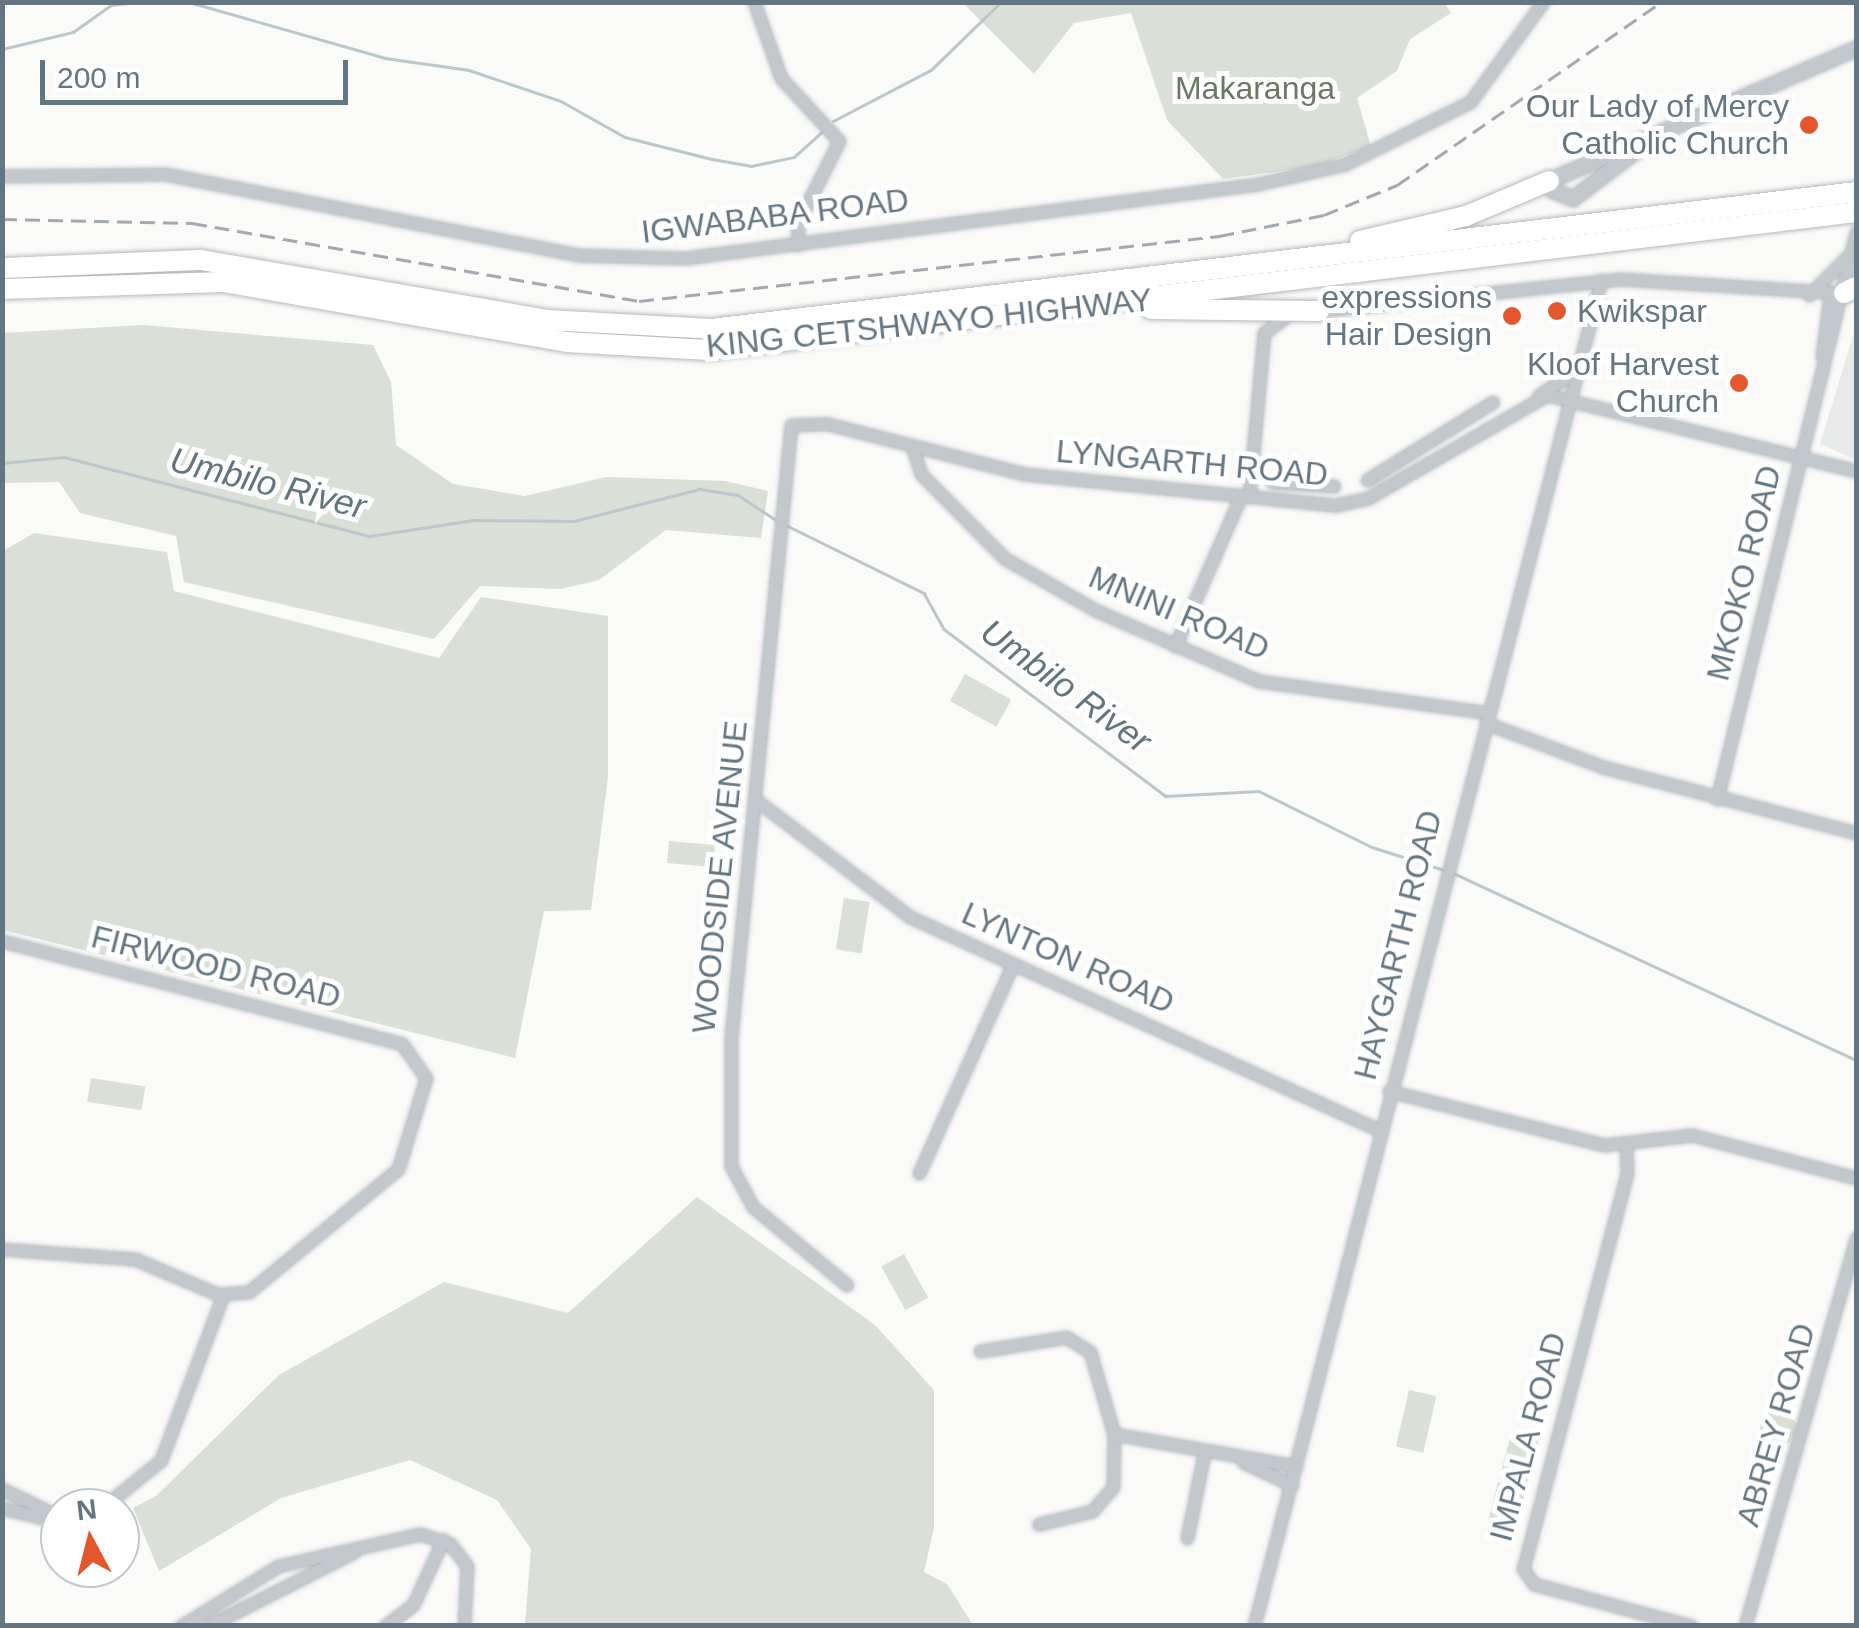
<!DOCTYPE html>
<html>
<head>
<meta charset="utf-8">
<style>
	body { margin:0 }
	#map { position:relative; width:1859px; height:1628px; overflow:hidden; background:#fafaf8; font-family:Arial,sans-serif }
	div>[style] { position:absolute }
	.built>* { inset:0; background:#e8e9e9 }
	.green>* { inset:0; background:#dadfd7; transform-origin:0 0 }
	.round { border-radius:50% }
	.stream>* { height:2.5px; margin:-1.25px; padding:0 1.25px; transform-origin:1.25px; border-radius:1.25px; background:#bbc7cb }
	.roads { filter:drop-shadow(0 0 2px #b4b9bd) drop-shadow(0 0 2px #b4b9bd) }
	.minor>* { height:11px; margin:-5.5px; padding:0 5.5px; transform-origin:5.5px; border-radius:5.5px; background:#c3c8cc }
	.tertiary>* { height:14px; margin:-7px; padding:0 7px; transform-origin:7px; border-radius:7px; background:#c3c8cc }
	.motorway>* { height:20px; margin:-10px; padding:0 10px; transform-origin:10px; border-radius:10px; background:#fff }
	.rail>* { height:2.5px; margin-top:-1.25px; transform-origin:0; background:repeating-linear-gradient(90deg,#a2aab0 0 15px,transparent 0 23px) }
	.dots>* { width:28px; height:28px; translate:-50% -50%; box-sizing:border-box; border:5px solid #fff; border-radius:50% }
	span { translate:-50% -50%; white-space:nowrap; text-align:center; line-height:1.15; -webkit-text-stroke:10px #fff; paint-order:stroke }
	.park-label { font-size:32px; color:#687a64 }
	.poi-label { font-size:32px; color:#657683 }
	.right { translate:-100% -50%; text-align:right }
	.left { translate:0 -50%; text-align:left }
	.street-label { font-size:32px; color:#657683 }
	.water-label { font-size:35px; color:#60757c; font-style:italic }
	.frame { position:absolute; inset:0; border:5px solid #657683; pointer-events:none }
	.north { position:absolute; left:40px; top:1488px; width:100px; height:100px; box-sizing:border-box; background:#fff; border:2px solid #c1c8cd; border-radius:50%; rotate:353deg; font-size:28px; font-weight:700; line-height:40px; text-align:center; color:#657683 }
	.north::after { content:''; display:block; margin:auto; width:35px; height:45px; background:#e4572e; clip-path:polygon(50% 0,100% 100%,50% 72%,0 100%) }
	.scale { position:absolute; left:40px; top:60px; width:308px; height:45px; box-sizing:border-box; border:5px solid #657683; border-top:0; padding-left:12px; font-size:30px; line-height:35px; white-space:nowrap; color:#657683; -webkit-text-stroke:8px #fff; paint-order:stroke }
</style>
</head>
<body>
<div id="map">
	<div class="built">
		<i style="clip-path:polygon(1856px 326px,1856px 460px,1820px 444px)"></i>
	</div>
	<div class="green">
		<i style="clip-path:polygon(1444px 2px,1451px 13px,1410px 39px,1397px 71px,1357px 98px,1371px 146px,1316px 166px,1223px 179px,1167px 120px,1131px 13px,1074px 23px,1034px 74px,963px 3px)"></i>
		<i style="clip-path:polygon(143px 325px,373px 345px,391px 382px,396px 445px,453px 484px,525px 496px,606px 477px,725px 481px,768px 491px,761px 538px,666px 530px,599px 580px,561px 589px,480px 586px,434px 639px,184px 582px,176px 536px,80px 513px,59px 482px,3px 483px,3px 333px)"></i>
		<i style="clip-path:polygon(34px 533px,167px 552px,174px 591px,439px 658px,481px 597px,608px 616px,608px 777px,591px 910px,544px 911px,515px 1058px,3px 930px,3px 551px)"></i>
		<i style="left:965px;top:674px;width:53px;height:31px;rotate:29deg"></i>
		<i style="left:669px;top:841px;width:46px;height:22px;rotate:5deg"></i>
		<i style="left:844px;top:898px;width:26px;height:52px;rotate:9deg"></i>
		<i style="left:91px;top:1078px;width:55px;height:24px;rotate:9deg"></i>
		<i style="clip-path:polygon(697px 1197px,875px 1325px,934px 1390px,934px 1528px,924px 1572px,947px 1584px,973px 1625px,525px 1625px,531px 1549px,497px 1500px,410px 1460px,281px 1498px,159px 1571px,133px 1508px,156px 1496px,279px 1375px,444px 1282px,568px 1313px)"></i>
		<i style="left:904px;top:1254px;width:50px;height:26px;rotate:61deg"></i>
		<i style="left:1409px;top:1390px;width:28px;height:58px;rotate:13deg"></i>
		<i class="round" style="left:1760px;top:1410px;width:36px;height:36px"></i>
		<i style="left:1512px;top:1431px;width:28px;height:49px;rotate:15deg"></i>
		<i style="left:1498px;top:1482px;width:29px;height:54px;rotate:14deg"></i>
	</div>
	<div class="stream">
		<i style="left:189px;top:2px;width:204px;rotate:15.9deg"></i>
		<i style="left:385px;top:58px;width:85px;rotate:8.1deg"></i>
		<i style="left:469px;top:70px;width:97px;rotate:18.6deg"></i>
		<i style="left:561px;top:101px;width:73px;rotate:29.4deg"></i>
		<i style="left:625px;top:137px;width:90px;rotate:14.2deg"></i>
		<i style="left:712px;top:159px;width:40px;rotate:10deg"></i>
		<i style="left:751px;top:166px;width:44px;rotate:-11.8deg"></i>
		<i style="left:794px;top:157px;width:40px;rotate:-42deg"></i>
		<i style="left:2px;top:49px;width:73px;rotate:-13.5deg"></i>
		<i style="left:73px;top:32px;width:47px;rotate:-35.4deg"></i>
		<i style="left:111px;top:5px;width:23px;rotate:-7deg"></i>
		<i style="left:833px;top:121px;width:110px;rotate:-27.5deg"></i>
		<i style="left:931px;top:70px;width:98px;rotate:-44.2deg"></i>
		<i style="left:2px;top:463px;width:62px;rotate:-5.5deg"></i>
		<i style="left:64px;top:457px;width:316px;rotate:14.5deg"></i>
		<i style="left:370px;top:536px;width:104px;rotate:-8.8deg"></i>
		<i style="left:473px;top:520px;width:101px;rotate:0.6deg"></i>
		<i style="left:574px;top:521px;width:130px;rotate:-14.3deg"></i>
		<i style="left:700px;top:489px;width:38px;rotate:9deg"></i>
		<i style="left:738px;top:495px;width:45px;rotate:33.3deg"></i>
		<i style="left:788px;top:526px;width:152px;rotate:26.2deg"></i>
		<i style="left:924px;top:593px;width:41px;rotate:60.9deg"></i>
		<i style="left:944px;top:629px;width:278px;rotate:37deg"></i>
		<i style="left:1166px;top:796px;width:93px;rotate:-3.1deg"></i>
		<i style="left:1259px;top:791px;width:126px;rotate:26.4deg"></i>
		<i style="left:1372px;top:847px;width:76px;rotate:17.7deg"></i>
		<i style="left:1451px;top:872px;width:447px;rotate:24.9deg"></i>
	</div>
	<div class="roads">
		<div class="minor">
			<i style="left:754px;top:2px;width:81px;rotate:70.4deg"></i>
			<i style="left:781px;top:78px;width:86px;rotate:47.4deg"></i>
			<i style="left:839px;top:141px;width:91px;rotate:116.8deg"></i>
			<i style="left:798px;top:222px;width:23px;rotate:92deg"></i>
			<i style="left:2px;top:176px;width:163px;rotate:-0.7deg"></i>
			<i style="left:165px;top:174px;width:419px;rotate:11.1deg"></i>
			<i style="left:576px;top:255px;width:109px;rotate:1.6deg"></i>
			<i style="left:685px;top:258px;width:578px;rotate:-7.36deg"></i>
			<i style="left:1258px;top:184px;width:89px;rotate:-12.9deg"></i>
			<i style="left:1345px;top:164px;width:140px;rotate:-26.4deg"></i>
			<i style="left:1470px;top:102px;width:124px;rotate:-53.9deg"></i>
			<i style="left:1809px;top:295px;width:61px;rotate:-45deg"></i>
			<i style="left:1317px;top:311px;width:305px;rotate:-6deg"></i>
			<i style="left:1620px;top:279px;width:224px;rotate:3.6deg"></i>
			<i style="left:1822px;top:356px;width:61px;rotate:-82.4deg"></i>
			<i style="left:1539px;top:395px;width:45px;rotate:-32.3deg"></i>
			<i style="left:912px;top:446px;width:29px;rotate:72deg"></i>
			<i style="left:921px;top:474px;width:118px;rotate:45.3deg"></i>
			<i style="left:1004px;top:558px;width:107px;rotate:29.7deg"></i>
			<i style="left:1097px;top:611px;width:176px;rotate:23.4deg"></i>
			<i style="left:1259px;top:681px;width:232px;rotate:7.9deg"></i>
			<i style="left:1367px;top:480px;width:148px;rotate:-31.8deg"></i>
			<i style="left:1272px;top:482px;width:62px;rotate:3.7deg"></i>
			<i style="left:1249px;top:497px;width:165px;rotate:-84.8deg"></i>
			<i style="left:1264px;top:333px;width:30px;rotate:-37deg"></i>
			<i style="left:1175px;top:646px;width:164px;rotate:-66.3deg"></i>
			<i style="left:1486px;top:723px;width:125px;rotate:20.6deg"></i>
			<i style="left:1603px;top:767px;width:261px;rotate:14.6deg"></i>
			<i style="left:1717px;top:799px;width:584px;rotate:-76.23deg"></i>
			<i style="left:756px;top:800px;width:193px;rotate:37.2deg"></i>
			<i style="left:910px;top:917px;width:515px;rotate:24.43deg"></i>
			<i style="left:2px;top:941px;width:413px;rotate:14.4deg"></i>
			<i style="left:402px;top:1044px;width:42px;rotate:54.8deg"></i>
			<i style="left:426px;top:1078px;width:95px;rotate:107.1deg"></i>
			<i style="left:398px;top:1169px;width:193px;rotate:140.5deg"></i>
			<i style="left:249px;top:1292px;width:32px;rotate:176deg"></i>
			<i style="left:217px;top:1294px;width:89px;rotate:-156.9deg"></i>
			<i style="left:135px;top:1259px;width:133px;rotate:-175.7deg"></i>
			<i style="left:1389px;top:1091px;width:222px;rotate:14.1deg"></i>
			<i style="left:1604px;top:1145px;width:89px;rotate:-6.5deg"></i>
			<i style="left:1692px;top:1135px;width:170px;rotate:14.7deg"></i>
			<i style="left:1626px;top:1144px;width:29px;rotate:88deg"></i>
			<i style="left:1627px;top:1173px;width:409px;rotate:104.7deg"></i>
			<i style="left:1523px;top:1569px;width:19px;rotate:54deg"></i>
			<i style="left:1534px;top:1584px;width:163px;rotate:15deg"></i>
			<i style="left:919px;top:1173px;width:229px;rotate:-65.8deg"></i>
			<i style="left:847px;top:1285px;width:122px;rotate:-140.3deg"></i>
			<i style="left:753px;top:1207px;width:47px;rotate:-118.2deg"></i>
			<i style="left:731px;top:1166px;width:129px;rotate:-90deg"></i>
			<i style="left:731px;top:1037px;width:615px;rotate:-84.4deg"></i>
			<i style="left:791px;top:425px;width:37px;rotate:-2deg"></i>
			<i style="left:828px;top:424px;width:202px;rotate:14.3deg"></i>
			<i style="left:1024px;top:474px;width:314px;rotate:5.7deg"></i>
			<i style="left:1336px;top:505px;width:33px;rotate:-12deg"></i>
			<i style="left:1368px;top:498px;width:207px;rotate:-29.9deg"></i>
			<i style="left:1547px;top:395px;width:318px;rotate:13.8deg"></i>
			<i style="left:980px;top:1351px;width:87px;rotate:-9.2deg"></i>
			<i style="left:1066px;top:1337px;width:28px;rotate:32deg"></i>
			<i style="left:1090px;top:1352px;width:85px;rotate:73.7deg"></i>
			<i style="left:1114px;top:1434px;width:53px;rotate:91.1deg"></i>
			<i style="left:1113px;top:1487px;width:32px;rotate:131deg"></i>
			<i style="left:1092px;top:1511px;width:55px;rotate:166.2deg"></i>
			<i style="left:1114px;top:1434px;width:185px;rotate:10deg"></i>
			<i style="left:1243px;top:1462px;width:54px;rotate:25.1deg"></i>
			<i style="left:2px;top:1489px;width:64px;rotate:25.8deg"></i>
			<i style="left:2px;top:1508px;width:60px;rotate:13.6deg"></i>
			<i style="left:102px;top:1508px;width:76px;rotate:-39.1deg"></i>
			<i style="left:161px;top:1460px;width:176px;rotate:-69.4deg"></i>
			<i style="left:1187px;top:1538px;width:86px;rotate:-78.6deg"></i>
			<i style="left:181px;top:1626px;width:114px;rotate:-31.7deg"></i>
			<i style="left:278px;top:1566px;width:146px;rotate:-12.7deg"></i>
			<i style="left:420px;top:1534px;width:32px;rotate:18deg"></i>
			<i style="left:450px;top:1544px;width:28px;rotate:52deg"></i>
			<i style="left:467px;top:1566px;width:60px;rotate:92.9deg"></i>
			<i style="left:208px;top:1626px;width:164px;rotate:-26.9deg"></i>
			<i style="left:385px;top:1626px;width:35px;rotate:-37deg"></i>
			<i style="left:413px;top:1605px;width:72px;rotate:-65.2deg"></i>
			<i style="left:1254px;top:1626px;width:1390px;rotate:-75.54deg"></i>
			<i style="left:1745px;top:1626px;width:404px;rotate:-74deg"></i>
		</div>
		<div class="tertiary">
			<i style="left:1652px;top:139px;width:99px;rotate:142.8deg"></i>
			<i style="left:1573px;top:199px;width:23px;rotate:-157deg"></i>
			<i style="left:1552px;top:190px;width:9px;rotate:-108deg"></i>
			<i style="left:1549px;top:181px;width:334px;rotate:-23.3deg"></i>
		</div>
		<div class="motorway">
			<i style="left:1360px;top:241px;width:109px;rotate:-13.3deg"></i>
			<i style="left:1466px;top:216px;width:90px;rotate:-22.9deg"></i>
			<i style="left:2px;top:268px;width:199px;rotate:-2.3deg"></i>
			<i style="left:201px;top:260px;width:351px;rotate:9.8deg"></i>
			<i style="left:547px;top:320px;width:164px;rotate:3.1deg"></i>
			<i style="left:711px;top:329px;width:1153px;rotate:-6.82deg"></i>
			<i style="left:2px;top:289px;width:221px;rotate:-1.8deg"></i>
			<i style="left:223px;top:282px;width:349px;rotate:9.9deg"></i>
			<i style="left:567px;top:342px;width:141px;rotate:3.2deg"></i>
			<i style="left:708px;top:350px;width:1156px;rotate:-6.85deg"></i>
			<i style="left:1844px;top:293px;width:13px;rotate:-27deg"></i>
			<i style="left:1151px;top:309px;width:168px;rotate:0.7deg"></i>
		</div>
	</div>
	<div class="rail">
		<i style="left:2px;top:219px;width:190px;rotate:1.2deg"></i>
		<i style="left:192px;top:223px;width:454px;rotate:9.9deg"></i>
		<i style="left:639px;top:301px;width:584px;rotate:-6.39deg"></i>
		<i style="left:1219px;top:236px;width:107px;rotate:-11.3deg"></i>
		<i style="left:1324px;top:215px;width:79px;rotate:-22.3deg"></i>
		<i style="left:1397px;top:185px;width:321px;rotate:-34.7deg"></i>
	</div>
	<div class="dots">
		<i style="left:1809px;top:125px;background:#e4572e"></i>
		<i style="left:1557px;top:311px;background:#e4572e"></i>
		<i style="left:1512px;top:316px;background:#e4572e"></i>
		<i style="left:1739px;top:383px;background:#e4572e"></i>
	</div>
	<div class="park-label">
		<span style="left:1255px;top:88px">Makaranga</span>
	</div>
	<div class="poi-label">
		<span class="right" style="left:1789px;top:125px">Our Lady of Mercy<br>Catholic Church</span>
		<span class="right" style="left:1492px;top:316px">expressions<br>Hair Design</span>
		<span class="left" style="left:1577px;top:311px">Kwikspar</span>
		<span class="right" style="left:1719px;top:383px">Kloof Harvest<br>Church</span>
	</div>
	<div class="street-label">
		<span style="left:775px;top:216px;rotate:-7deg">IGWABABA ROAD</span>
		<span style="left:929px;top:323px;rotate:-6deg">KING CETSHWAYO HIGHWAY</span>
		<span style="left:1192px;top:463px;rotate:5deg">LYNGARTH ROAD</span>
		<span style="left:1744px;top:573px;rotate:-76deg">MKOKO ROAD</span>
		<span style="left:1179px;top:613px;rotate:23deg">MNINI ROAD</span>
		<span style="left:720px;top:877px;rotate:-84deg">WOODSIDE AVENUE</span>
		<span style="left:1398px;top:945px;rotate:-76deg">HAYGARTH ROAD</span>
		<span style="left:1068px;top:958px;rotate:24deg">LYNTON ROAD</span>
		<span style="left:216px;top:967px;rotate:14deg">FIRWOOD ROAD</span>
		<span style="left:1776px;top:1425px;rotate:-74deg">ABREY ROAD</span>
		<span style="left:1528px;top:1437px;rotate:-75deg">IMPALA ROAD</span>
	</div>
	<div class="water-label">
		<span style="left:268px;top:483px;rotate:14deg">Umbilo River</span>
		<span style="left:1066px;top:686px;rotate:36deg">Umbilo River</span>
	</div>
	<div class="frame"></div>
	<div class="north">N</div>
	<div class="scale">200 m</div>
</div>
</body>
</html>
